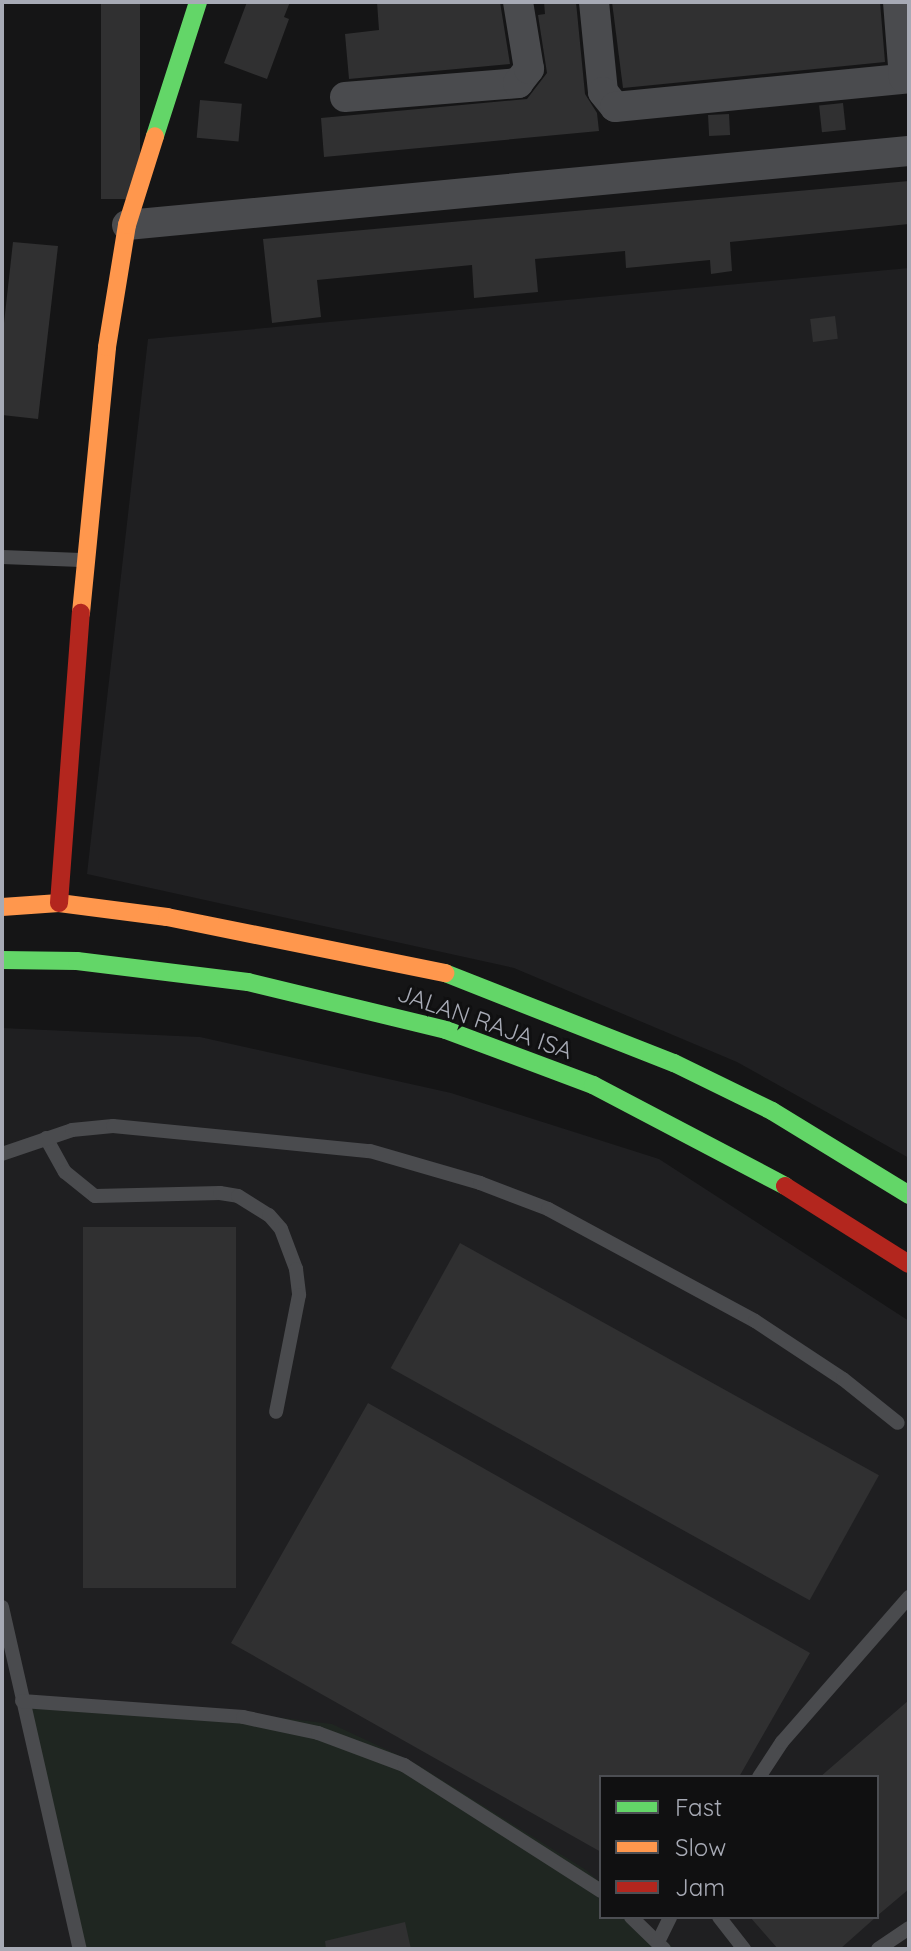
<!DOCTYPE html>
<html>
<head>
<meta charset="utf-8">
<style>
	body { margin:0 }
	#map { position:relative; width:911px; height:1951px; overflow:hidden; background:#151516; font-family:Quicksand,sans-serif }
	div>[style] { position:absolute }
	.built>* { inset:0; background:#1f1f21 }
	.green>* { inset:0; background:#1f2621 }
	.building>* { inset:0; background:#303031; transform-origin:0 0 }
	.lane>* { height:14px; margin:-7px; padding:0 7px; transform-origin:7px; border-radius:7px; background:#4a4b4e }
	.street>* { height:30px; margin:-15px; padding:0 15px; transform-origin:15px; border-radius:15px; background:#4a4b4e }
	.fast>* { height:18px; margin:-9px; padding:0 9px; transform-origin:9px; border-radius:9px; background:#63d668 }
	.slow>* { height:18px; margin:-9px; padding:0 9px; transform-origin:9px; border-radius:9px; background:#ff974d }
	.jam>* { height:18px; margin:-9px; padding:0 9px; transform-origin:9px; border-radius:9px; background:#b3261e }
	span { translate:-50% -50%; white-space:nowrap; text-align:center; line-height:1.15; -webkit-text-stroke:6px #101011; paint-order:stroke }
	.street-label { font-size:24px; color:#a7aab5 }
	.frame { position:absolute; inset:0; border:4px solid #a7aab5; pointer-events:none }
	.legend { position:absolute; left:599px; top:1775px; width:280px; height:144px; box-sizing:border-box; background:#101011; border:2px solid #4c4e53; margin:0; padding:10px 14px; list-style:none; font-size:24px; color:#a7aab5 }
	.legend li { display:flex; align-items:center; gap:16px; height:40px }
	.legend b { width:40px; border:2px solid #4c4e53 }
</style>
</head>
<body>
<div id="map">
	<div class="built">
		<i style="clip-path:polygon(909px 268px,909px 1158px,737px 1062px,514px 968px,87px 874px,148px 339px)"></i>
		<i style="clip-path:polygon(evenodd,2px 1028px,200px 1037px,451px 1093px,659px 1159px,909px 1321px,909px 1949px,2px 1949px,2px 1028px,601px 1777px,877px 1777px,877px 1917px,601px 1917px,601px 1777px)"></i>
	</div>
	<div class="green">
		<i style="clip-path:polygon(22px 1701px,233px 1712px,332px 1724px,415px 1763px,586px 1870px,601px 1883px,601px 1917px,639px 1917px,675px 1949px,79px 1949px)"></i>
	</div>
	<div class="building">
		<i style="left:101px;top:2px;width:39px;height:197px"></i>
		<i style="clip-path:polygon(247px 2px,290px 2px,284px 17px,289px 19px,267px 79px,224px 63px)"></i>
		<i style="clip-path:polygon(377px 2px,500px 2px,510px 64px,349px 79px,345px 34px,379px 30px)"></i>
		<i style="clip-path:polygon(544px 2px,576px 2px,585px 94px,597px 113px,599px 131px,324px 157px,321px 118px,527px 99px,547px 73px,538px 15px,545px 14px)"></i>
		<i style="clip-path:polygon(612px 2px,880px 2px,885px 62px,623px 88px)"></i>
		<i style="left:200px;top:100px;width:42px;height:38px;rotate:5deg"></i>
		<i style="left:843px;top:103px;width:27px;height:24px;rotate:84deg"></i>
		<i style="left:729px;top:114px;width:21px;height:21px;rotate:87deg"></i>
		<i style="clip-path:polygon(909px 181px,909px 224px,730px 242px,732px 271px,711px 274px,710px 260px,626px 268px,625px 251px,535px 259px,538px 292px,516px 294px,474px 298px,472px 265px,317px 280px,321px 317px,272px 323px,263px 239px)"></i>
		<i style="clip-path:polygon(13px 242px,58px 246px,38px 419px,2px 415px,2px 341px)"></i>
		<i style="left:835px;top:316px;width:23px;height:25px;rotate:83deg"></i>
		<i style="left:83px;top:1227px;width:153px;height:361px"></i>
		<i style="left:460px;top:1243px;width:479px;height:143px;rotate:29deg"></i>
		<i style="clip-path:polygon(368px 1403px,810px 1653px,739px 1777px,601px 1777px,601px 1852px,231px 1643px)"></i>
		<i style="clip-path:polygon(909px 1700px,909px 1889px,877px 1916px,877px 1777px,820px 1777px)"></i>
		<i style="clip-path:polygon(750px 1917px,876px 1917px,840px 1949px,778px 1949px)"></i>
		<i style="clip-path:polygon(405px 1922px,411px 1949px,326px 1949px,325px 1941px)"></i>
	</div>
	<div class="lane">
		<i style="left:2px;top:557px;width:79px;rotate:2.2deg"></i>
		<i style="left:46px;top:1138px;width:39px;rotate:61deg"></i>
		<i style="left:65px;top:1172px;width:38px;rotate:39deg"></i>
		<i style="left:95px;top:1196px;width:125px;rotate:-1.4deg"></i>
		<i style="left:220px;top:1193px;width:18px;rotate:9deg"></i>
		<i style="left:238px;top:1196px;width:36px;rotate:32deg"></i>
		<i style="left:269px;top:1215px;width:18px;rotate:49deg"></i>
		<i style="left:281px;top:1229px;width:43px;rotate:69.4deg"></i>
		<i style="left:296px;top:1269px;width:26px;rotate:83deg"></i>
		<i style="left:299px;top:1295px;width:119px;rotate:101.1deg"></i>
		<i style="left:2px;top:1154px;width:74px;rotate:-18.9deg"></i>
		<i style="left:72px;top:1130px;width:41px;rotate:-5.6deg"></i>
		<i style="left:113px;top:1126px;width:258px;rotate:5.6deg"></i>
		<i style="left:370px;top:1151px;width:115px;rotate:16.2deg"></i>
		<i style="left:480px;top:1183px;width:73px;rotate:20.9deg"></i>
		<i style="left:548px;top:1209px;width:235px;rotate:28.4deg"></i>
		<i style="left:755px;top:1321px;width:105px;rotate:33.4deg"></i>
		<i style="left:843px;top:1379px;width:70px;rotate:38.7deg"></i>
		<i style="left:2px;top:1607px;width:351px;rotate:77.2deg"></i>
		<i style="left:22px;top:1701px;width:222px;rotate:4.1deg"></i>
		<i style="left:243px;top:1717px;width:77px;rotate:12deg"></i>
		<i style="left:318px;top:1733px;width:92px;rotate:20.4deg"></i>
		<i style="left:404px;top:1765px;width:234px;rotate:32.6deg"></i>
		<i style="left:759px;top:1777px;width:42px;rotate:-56.7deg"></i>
		<i style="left:782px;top:1742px;width:193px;rotate:-48.8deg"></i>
		<i style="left:631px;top:1917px;width:46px;rotate:44.1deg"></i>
		<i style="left:719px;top:1917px;width:41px;rotate:52deg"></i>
		<i style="left:658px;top:1942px;width:28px;rotate:-64deg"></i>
		<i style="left:878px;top:1949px;width:37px;rotate:-34deg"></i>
	</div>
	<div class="street">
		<i style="left:594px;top:2px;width:90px;rotate:84.3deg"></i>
		<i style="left:603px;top:92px;width:19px;rotate:51deg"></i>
		<i style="left:615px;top:107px;width:295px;rotate:-5.6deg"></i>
		<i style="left:898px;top:2px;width:76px;rotate:85.5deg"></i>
		<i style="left:345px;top:97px;width:174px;rotate:-4.6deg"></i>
		<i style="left:518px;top:83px;width:18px;rotate:-52deg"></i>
		<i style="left:529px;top:69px;width:68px;rotate:-99.3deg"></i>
		<i style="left:127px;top:225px;width:785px;rotate:-5.41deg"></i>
	</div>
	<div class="fast">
		<i style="left:155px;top:136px;width:141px;rotate:-72.2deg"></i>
		<i style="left:2px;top:960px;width:75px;rotate:0.8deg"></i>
		<i style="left:77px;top:961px;width:172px;rotate:7deg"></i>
		<i style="left:248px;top:982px;width:204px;rotate:13.6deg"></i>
		<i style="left:446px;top:1030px;width:157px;rotate:20.5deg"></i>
		<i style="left:593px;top:1085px;width:217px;rotate:27.7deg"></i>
		<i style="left:445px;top:973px;width:246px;rotate:21.5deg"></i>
		<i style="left:674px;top:1063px;width:109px;rotate:26.1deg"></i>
		<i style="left:772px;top:1111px;width:161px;rotate:31.5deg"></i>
	</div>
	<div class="slow">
		<i style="left:81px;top:613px;width:267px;rotate:-84.4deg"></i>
		<i style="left:107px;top:347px;width:124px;rotate:-80.7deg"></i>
		<i style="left:127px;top:225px;width:93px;rotate:-72.5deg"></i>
		<i style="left:2px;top:907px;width:57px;rotate:-4deg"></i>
		<i style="left:59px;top:903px;width:109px;rotate:7.4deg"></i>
		<i style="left:167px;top:917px;width:284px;rotate:11.4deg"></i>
	</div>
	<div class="jam">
		<i style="left:59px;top:903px;width:291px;rotate:-85.7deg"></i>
		<i style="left:785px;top:1186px;width:146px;rotate:32.2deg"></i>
	</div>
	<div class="street-label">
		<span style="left:485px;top:1022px;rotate:19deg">JALAN RAJA ISA</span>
	</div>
	<div class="frame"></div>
	<ul class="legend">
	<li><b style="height:10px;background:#63d668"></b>Fast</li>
	<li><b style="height:10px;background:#ff974d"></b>Slow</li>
	<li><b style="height:10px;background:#b3261e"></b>Jam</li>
	</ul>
</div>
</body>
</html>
